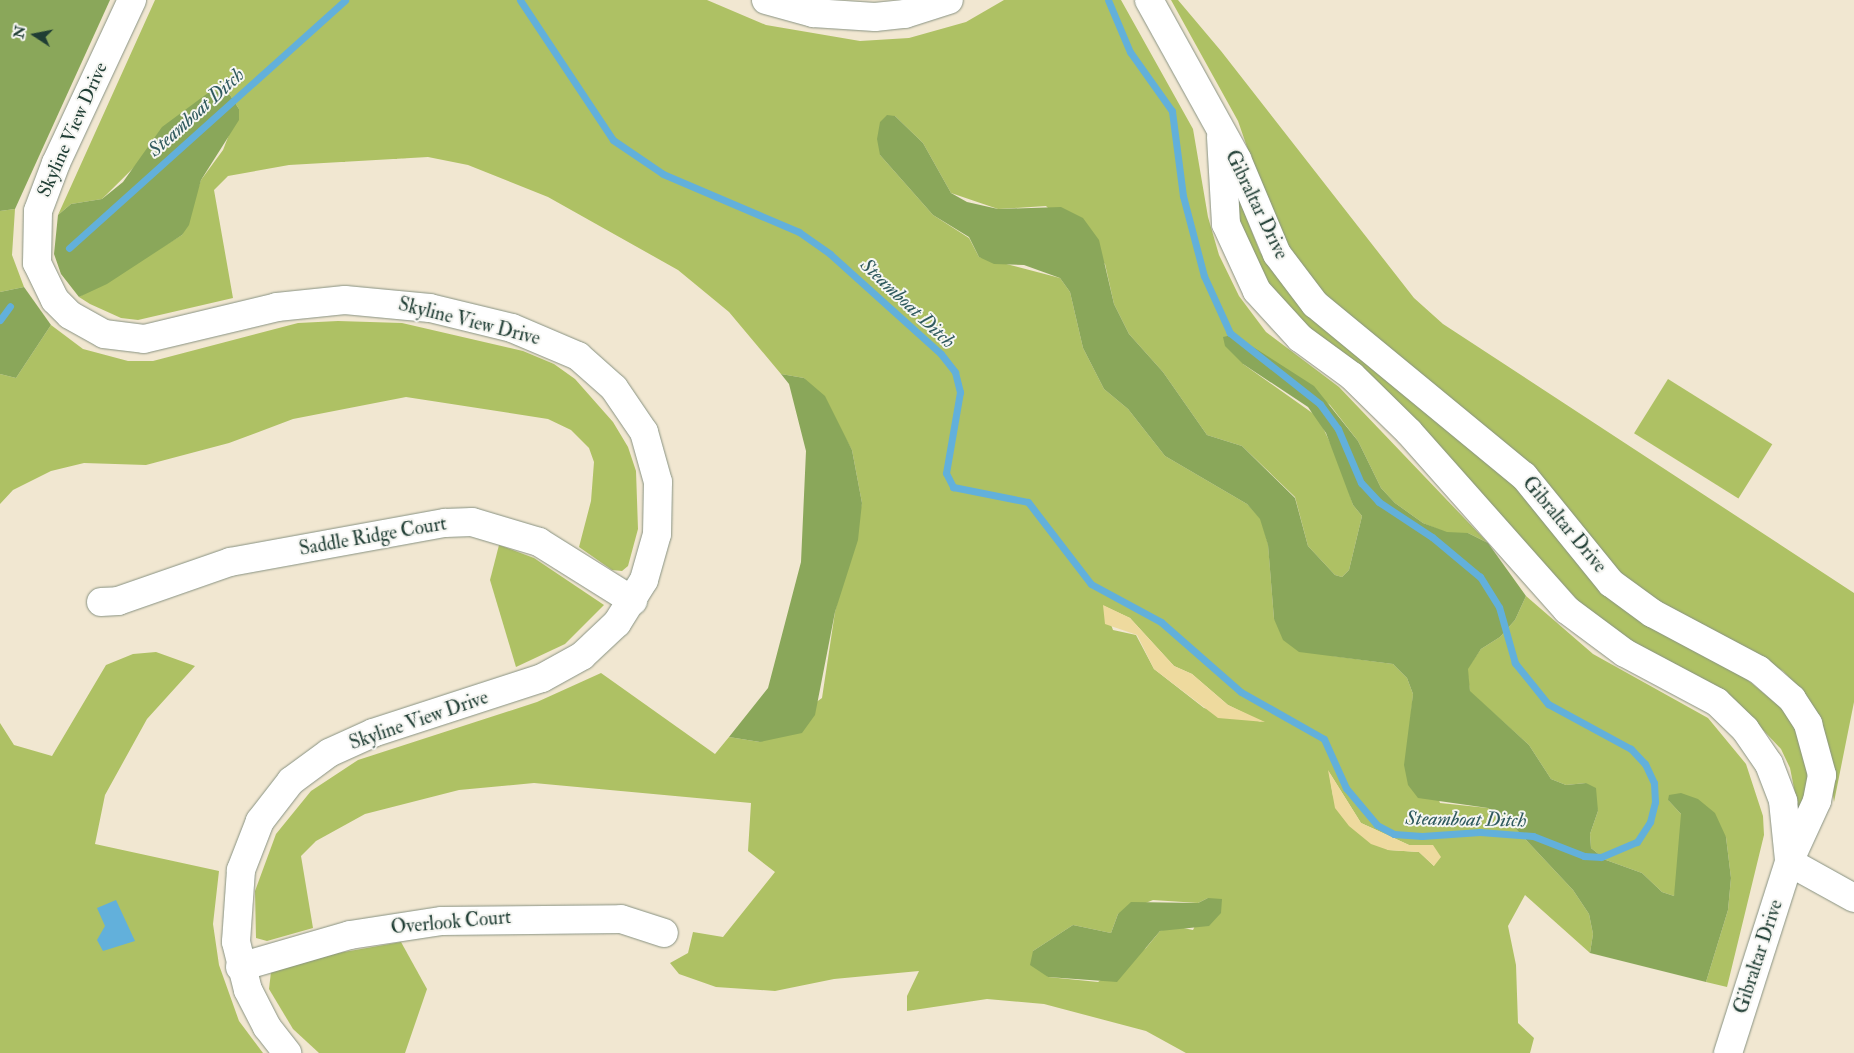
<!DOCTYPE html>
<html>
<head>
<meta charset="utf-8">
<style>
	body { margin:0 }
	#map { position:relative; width:1854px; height:1053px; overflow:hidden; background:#f1e7d1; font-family:"IM FELL Double Pica",serif }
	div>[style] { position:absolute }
	.green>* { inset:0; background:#aec164; transform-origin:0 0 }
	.forest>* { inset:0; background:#8aa75a }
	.sand>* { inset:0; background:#eeda9e }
	.water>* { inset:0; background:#62b0db }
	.stream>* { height:7px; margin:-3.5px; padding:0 3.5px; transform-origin:3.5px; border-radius:3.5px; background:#62b0db }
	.roads { filter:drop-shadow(0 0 1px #889282) drop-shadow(0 0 1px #889282) }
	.minor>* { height:28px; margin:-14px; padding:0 14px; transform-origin:14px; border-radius:14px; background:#fff }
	span { translate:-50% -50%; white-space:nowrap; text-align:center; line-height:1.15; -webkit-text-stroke:4px #f6f6f2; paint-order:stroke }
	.street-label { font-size:19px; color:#1f3d34 }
	.water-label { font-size:20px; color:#305a5e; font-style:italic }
	.north { position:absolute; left:10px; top:10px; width:50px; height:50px; -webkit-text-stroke:4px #f6f6f2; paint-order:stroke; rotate:281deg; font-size:14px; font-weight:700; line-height:20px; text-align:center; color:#1f3d34 }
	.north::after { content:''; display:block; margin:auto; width:18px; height:22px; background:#1f3d34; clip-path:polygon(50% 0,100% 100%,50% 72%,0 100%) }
</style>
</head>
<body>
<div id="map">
	<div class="green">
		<i style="clip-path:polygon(evenodd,155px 0,707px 0,766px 25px,860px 41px,909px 38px,966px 22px,1004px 0,1121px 0,1193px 129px,1208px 217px,1219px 255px,1239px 296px,1266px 332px,1339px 387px,1488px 543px,1468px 533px,1447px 533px,1423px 523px,1395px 503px,1381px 488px,1358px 441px,1330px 405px,1250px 345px,1243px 364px,1318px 417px,1340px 464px,1353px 505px,1362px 516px,1349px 570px,1342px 577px,1335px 575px,1308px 546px,1295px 497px,1242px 446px,1207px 435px,1163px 372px,1129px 334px,1114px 304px,1105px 264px,1046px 206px,998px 209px,951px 193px,923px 143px,895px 116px,880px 155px,933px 215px,969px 238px,979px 257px,1060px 278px,1070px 292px,1083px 348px,1104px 389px,1128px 409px,1165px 456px,1247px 504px,1261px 519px,1268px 544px,1274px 619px,1333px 656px,1393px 664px,1407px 678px,1413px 694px,1410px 726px,1440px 803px,1488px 808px,1513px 826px,1573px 890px,1589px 914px,1593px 934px,1590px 953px,1525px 895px,1508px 926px,1516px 965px,1518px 1023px,1534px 1038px,1530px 1053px,1186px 1053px,1146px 1031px,1044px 1004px,987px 999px,907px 1011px,907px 996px,919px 971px,834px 979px,775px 991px,716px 987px,679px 974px,670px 963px,688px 953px,693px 932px,723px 937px,775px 872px,748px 851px,751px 803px,534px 783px,459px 790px,365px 814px,316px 841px,301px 856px,313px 928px,267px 941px,256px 938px,255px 891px,276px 834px,311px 791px,358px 760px,537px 702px,601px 673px,715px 754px,729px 737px,760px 742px,822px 698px,835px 612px,862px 503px,852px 450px,838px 425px,804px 378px,781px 374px,729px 312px,678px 270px,548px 197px,468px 165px,428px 157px,289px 165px,228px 176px,214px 190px,233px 298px,138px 320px,121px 318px,90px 304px,79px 297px,182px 235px,201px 180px,223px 150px,239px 109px,230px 95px,212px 90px,102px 199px,71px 204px,58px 215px,155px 0,1104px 606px,1130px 618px,1174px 666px,1192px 674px,1228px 705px,1262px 722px,1204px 708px,1154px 669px,1136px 635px,1113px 630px,1104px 606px,155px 0,1329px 772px,1361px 823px,1409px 845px,1433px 845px,1434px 866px,1419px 852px,1388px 850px,1333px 796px,1329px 772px,155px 0,1208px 898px,1193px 930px,1174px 926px,1160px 931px,1146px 948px,1098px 982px,1048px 977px,1033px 951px,1073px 925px,1111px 933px,1118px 914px,1153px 900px,1198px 903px,1208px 898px)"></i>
		<i style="clip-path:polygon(1171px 0,1178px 0,1221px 51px,1414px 298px,1443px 324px,1854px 593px,1854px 702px,1834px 802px,1823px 726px,1803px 692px,1783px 671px,1639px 590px,1614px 569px,1539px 476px,1372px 341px,1303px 274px,1272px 219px,1238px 121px)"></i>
		<i style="clip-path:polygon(1237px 194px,1260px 252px,1304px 312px,1790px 715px,1808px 761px,1809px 785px,1799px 813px,1790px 768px,1781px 749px,1764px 731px,1700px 677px,1654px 656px,1592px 616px,1414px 421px,1302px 326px,1263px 281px,1232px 203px)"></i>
		<i style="clip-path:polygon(15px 209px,12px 255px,24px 287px,0 292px,0 211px)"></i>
		<i style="clip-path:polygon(338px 321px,402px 323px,523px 351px,554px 364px,575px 379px,613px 422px,628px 447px,636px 471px,638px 529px,628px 566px,622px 571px,612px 570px,579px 547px,591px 501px,594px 462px,589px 448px,571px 430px,548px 419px,406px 397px,293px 419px,229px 443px,146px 465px,84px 463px,51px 471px,13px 490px,0 504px,0 374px,16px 378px,51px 325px,83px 349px,128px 361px,153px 361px,298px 323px)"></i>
		<i style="left:1668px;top:379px;width:123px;height:64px;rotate:32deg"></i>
		<i style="clip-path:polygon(499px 545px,534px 558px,604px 605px,565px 644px,516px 667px,490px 580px)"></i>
		<i style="clip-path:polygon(1526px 596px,1593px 654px,1708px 718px,1746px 764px,1763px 816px,1764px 835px,1727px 987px,1706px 982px,1728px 910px,1731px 878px,1726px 837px,1668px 800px,1681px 814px,1681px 834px,1676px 890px,1674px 896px,1662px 892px,1642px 873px,1606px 860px,1591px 848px,1590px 834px,1598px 811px,1586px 783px,1566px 785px,1551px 779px,1529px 745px,1470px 692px,1467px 669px,1481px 649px,1500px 637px,1515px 620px)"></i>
		<i style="clip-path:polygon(156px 652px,195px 666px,147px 719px,105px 795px,95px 844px,219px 871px,213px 924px,219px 965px,239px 1021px,263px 1053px,0 1053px,0 723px,14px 745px,52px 756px,106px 665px,133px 654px)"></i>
		<i style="clip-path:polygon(401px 942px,427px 989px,405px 1053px,319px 1053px,293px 1029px,269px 989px,271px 972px,338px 953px)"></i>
	</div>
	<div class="forest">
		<i style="clip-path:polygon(0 0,110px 0,15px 209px,0 211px)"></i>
		<i style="clip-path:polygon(212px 90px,230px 95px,239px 109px,239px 120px,201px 180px,189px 225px,182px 235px,107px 284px,79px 297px,61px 274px,54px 254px,58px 215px,71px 204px,102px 199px,123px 182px,162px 127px)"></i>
		<i style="clip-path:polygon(887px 115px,895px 116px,923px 143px,951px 193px,967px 202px,998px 209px,1061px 207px,1083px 218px,1099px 240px,1114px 304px,1129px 334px,1163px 372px,1207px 435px,1242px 446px,1295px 498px,1308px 546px,1335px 575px,1342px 577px,1349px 570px,1362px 516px,1353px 505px,1326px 433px,1308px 407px,1243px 364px,1225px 346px,1223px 337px,1232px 335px,1250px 345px,1314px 386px,1358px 441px,1381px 488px,1395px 503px,1423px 523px,1447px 532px,1468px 533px,1488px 543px,1526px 596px,1515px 620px,1500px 637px,1481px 649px,1468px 669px,1470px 691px,1529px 745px,1551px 779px,1566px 785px,1586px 783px,1596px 788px,1598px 811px,1590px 834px,1591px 848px,1606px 860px,1642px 873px,1662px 892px,1674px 896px,1681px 814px,1668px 800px,1669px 795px,1681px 793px,1698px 799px,1715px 813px,1726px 837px,1731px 878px,1728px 910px,1706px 982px,1590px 953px,1593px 934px,1589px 914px,1573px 890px,1513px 826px,1488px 808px,1418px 798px,1408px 785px,1404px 765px,1413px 694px,1407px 678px,1393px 664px,1299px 652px,1283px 640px,1274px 619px,1268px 545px,1260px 519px,1247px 504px,1165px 456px,1128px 409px,1104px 389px,1083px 348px,1070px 292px,1060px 278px,1024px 265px,994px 264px,979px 257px,969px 237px,933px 215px,880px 155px,877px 139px,880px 122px)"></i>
		<i style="clip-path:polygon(24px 287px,51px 325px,16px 378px,0 374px,0 292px)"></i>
		<i style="clip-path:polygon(781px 374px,804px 378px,825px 396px,852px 450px,862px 503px,858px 540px,835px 612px,815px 715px,802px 733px,760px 742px,729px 737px,768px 688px,801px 562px,806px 451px,789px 384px)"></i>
		<i style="clip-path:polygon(1208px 898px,1222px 899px,1221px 913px,1209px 926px,1160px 931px,1117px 982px,1048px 977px,1030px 965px,1033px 951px,1073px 925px,1111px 933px,1118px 914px,1131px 902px,1198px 903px)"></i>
	</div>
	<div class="sand">
		<i style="clip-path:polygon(1103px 605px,1130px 618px,1174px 666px,1192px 674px,1228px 705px,1265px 722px,1218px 718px,1154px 669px,1137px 635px,1105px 624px)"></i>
		<i style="clip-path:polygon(1328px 770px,1361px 823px,1409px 845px,1433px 845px,1441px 857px,1434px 866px,1419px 852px,1388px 850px,1371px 844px,1349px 826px,1335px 808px)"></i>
	</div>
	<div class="water">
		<i style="clip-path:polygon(116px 900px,135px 941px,103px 951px,97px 940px,105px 926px,97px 908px)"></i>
	</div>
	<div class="stream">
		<i style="left:520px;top:0;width:168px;rotate:56.4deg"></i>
		<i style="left:613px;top:140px;width:60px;rotate:34.2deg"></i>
		<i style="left:663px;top:174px;width:148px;rotate:23.1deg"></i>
		<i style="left:799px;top:232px;width:38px;rotate:35deg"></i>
		<i style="left:830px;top:254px;width:149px;rotate:42deg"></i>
		<i style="left:941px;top:354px;width:23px;rotate:52deg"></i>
		<i style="left:955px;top:372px;width:21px;rotate:76deg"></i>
		<i style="left:960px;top:392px;width:82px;rotate:99.8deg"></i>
		<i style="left:946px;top:473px;width:16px;rotate:63deg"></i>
		<i style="left:953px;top:487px;width:76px;rotate:11.3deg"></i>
		<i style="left:1028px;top:502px;width:103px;rotate:52.5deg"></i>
		<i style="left:1091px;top:584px;width:80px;rotate:28.5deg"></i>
		<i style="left:1161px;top:622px;width:106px;rotate:41.2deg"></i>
		<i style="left:1241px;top:692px;width:95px;rotate:29.5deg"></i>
		<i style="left:1324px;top:739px;width:54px;rotate:65.8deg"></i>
		<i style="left:1346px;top:788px;width:48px;rotate:50deg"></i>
		<i style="left:1377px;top:825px;width:19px;rotate:28deg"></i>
		<i style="left:1394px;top:834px;width:28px;rotate:4deg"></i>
		<i style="left:1422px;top:836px;width:58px;rotate:-3.9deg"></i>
		<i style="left:1480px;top:832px;width:53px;rotate:4.3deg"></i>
		<i style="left:1533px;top:836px;width:55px;rotate:21.4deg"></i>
		<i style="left:1584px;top:856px;width:17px;rotate:3deg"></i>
		<i style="left:1601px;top:857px;width:39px;rotate:-23deg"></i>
		<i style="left:1637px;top:842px;width:24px;rotate:-57deg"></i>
		<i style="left:1650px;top:822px;width:21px;rotate:-76deg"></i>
		<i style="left:1655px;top:802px;width:19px;rotate:-93deg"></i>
		<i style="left:1654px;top:783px;width:21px;rotate:-115deg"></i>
		<i style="left:1645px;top:764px;width:21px;rotate:-133deg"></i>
		<i style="left:1631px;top:749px;width:94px;rotate:-151.5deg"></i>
		<i style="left:1548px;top:704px;width:53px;rotate:-128.8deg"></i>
		<i style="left:1515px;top:663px;width:58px;rotate:-105.9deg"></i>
		<i style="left:1499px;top:607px;width:36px;rotate:-122deg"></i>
		<i style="left:1480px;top:577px;width:62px;rotate:-140.2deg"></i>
		<i style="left:1432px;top:537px;width:64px;rotate:-146.6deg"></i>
		<i style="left:1379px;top:502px;width:26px;rotate:-133deg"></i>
		<i style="left:1361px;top:483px;width:59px;rotate:-113.1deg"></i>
		<i style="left:1338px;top:429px;width:31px;rotate:-126deg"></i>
		<i style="left:1320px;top:404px;width:115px;rotate:-141.7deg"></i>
		<i style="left:1230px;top:333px;width:63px;rotate:-114.5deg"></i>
		<i style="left:1204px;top:276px;width:83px;rotate:-104.7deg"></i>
		<i style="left:1183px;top:196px;width:86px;rotate:-97.4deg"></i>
		<i style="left:1172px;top:111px;width:72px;rotate:-125.4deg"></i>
		<i style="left:1130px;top:52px;width:56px;rotate:-112.9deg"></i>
		<i style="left:69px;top:248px;width:371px;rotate:-41.9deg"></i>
		<i style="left:0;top:320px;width:17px;rotate:-54deg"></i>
	</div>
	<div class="roads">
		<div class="minor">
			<i style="left:132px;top:0;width:180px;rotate:115deg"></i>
			<i style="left:56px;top:163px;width:51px;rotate:110.6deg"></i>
			<i style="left:38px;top:211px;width:52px;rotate:91.1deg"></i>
			<i style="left:37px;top:263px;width:41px;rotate:64.1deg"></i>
			<i style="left:55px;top:300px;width:21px;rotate:45deg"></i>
			<i style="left:70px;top:315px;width:39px;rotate:29deg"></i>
			<i style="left:104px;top:334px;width:40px;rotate:7.1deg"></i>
			<i style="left:144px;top:339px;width:137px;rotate:-13.5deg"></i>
			<i style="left:277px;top:307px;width:68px;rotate:-5.9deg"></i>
			<i style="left:345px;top:300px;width:85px;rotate:5.4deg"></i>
			<i style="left:430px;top:308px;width:84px;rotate:13.7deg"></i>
			<i style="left:512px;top:328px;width:72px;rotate:23deg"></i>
			<i style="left:578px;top:356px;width:48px;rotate:41.6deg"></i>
			<i style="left:614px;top:388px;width:53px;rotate:55.7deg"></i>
			<i style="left:644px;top:432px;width:52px;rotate:74.4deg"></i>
			<i style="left:658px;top:482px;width:52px;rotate:91.1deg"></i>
			<i style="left:657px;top:534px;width:48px;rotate:105.8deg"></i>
			<i style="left:644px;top:580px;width:51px;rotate:122.1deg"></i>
			<i style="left:617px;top:623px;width:48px;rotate:136.7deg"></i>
			<i style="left:582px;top:656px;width:46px;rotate:151.2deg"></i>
			<i style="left:542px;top:678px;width:178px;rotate:162deg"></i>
			<i style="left:373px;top:733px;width:48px;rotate:155.6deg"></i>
			<i style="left:329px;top:753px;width:47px;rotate:143.6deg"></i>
			<i style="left:291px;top:781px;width:51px;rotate:127.8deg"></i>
			<i style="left:260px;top:821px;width:53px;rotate:111.2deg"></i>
			<i style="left:241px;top:870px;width:72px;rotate:94deg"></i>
			<i style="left:236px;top:942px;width:49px;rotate:76deg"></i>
			<i style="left:248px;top:990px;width:42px;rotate:62.8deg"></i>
			<i style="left:267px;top:1027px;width:33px;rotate:52deg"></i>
			<i style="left:766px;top:0;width:49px;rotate:15.5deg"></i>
			<i style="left:813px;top:13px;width:62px;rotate:3.7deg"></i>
			<i style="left:875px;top:17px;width:30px;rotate:-6deg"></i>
			<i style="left:905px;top:14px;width:46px;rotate:-17.7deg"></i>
			<i style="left:1149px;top:0;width:182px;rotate:61deg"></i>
			<i style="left:1237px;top:159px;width:103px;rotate:67.2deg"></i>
			<i style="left:1277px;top:254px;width:63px;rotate:52.8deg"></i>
			<i style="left:1315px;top:304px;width:271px;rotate:39.5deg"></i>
			<i style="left:1524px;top:476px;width:138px;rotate:50.9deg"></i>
			<i style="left:1611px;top:583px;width:51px;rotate:36.2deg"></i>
			<i style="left:1652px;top:613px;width:121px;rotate:28deg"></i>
			<i style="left:1759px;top:670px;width:44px;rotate:41.3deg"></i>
			<i style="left:1792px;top:699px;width:30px;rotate:57deg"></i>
			<i style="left:1808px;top:724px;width:53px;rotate:74.6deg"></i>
			<i style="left:1822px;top:775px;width:26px;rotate:101deg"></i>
			<i style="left:1817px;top:801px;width:67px;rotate:114.7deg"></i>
			<i style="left:1789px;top:862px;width:201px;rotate:107.7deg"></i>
			<i style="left:1221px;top:137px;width:87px;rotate:86.7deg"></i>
			<i style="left:1226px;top:224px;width:74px;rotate:65.2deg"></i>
			<i style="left:1257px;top:291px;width:64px;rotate:47.5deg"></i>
			<i style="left:1300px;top:338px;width:64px;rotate:36.2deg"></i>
			<i style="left:1352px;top:376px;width:80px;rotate:44.5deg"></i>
			<i style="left:1409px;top:432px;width:238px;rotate:48.4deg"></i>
			<i style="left:1567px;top:610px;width:72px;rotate:36.6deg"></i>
			<i style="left:1625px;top:653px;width:104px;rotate:28deg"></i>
			<i style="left:1717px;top:702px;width:39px;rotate:44deg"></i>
			<i style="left:1745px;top:729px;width:42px;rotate:55.6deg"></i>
			<i style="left:1769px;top:764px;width:40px;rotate:69deg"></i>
			<i style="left:1783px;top:801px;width:59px;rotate:84.2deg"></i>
			<i style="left:101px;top:602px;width:17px;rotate:-3deg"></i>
			<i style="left:118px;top:601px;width:119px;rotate:-19.2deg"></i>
			<i style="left:230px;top:562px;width:219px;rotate:-10.3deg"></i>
			<i style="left:445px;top:523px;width:27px;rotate:-2deg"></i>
			<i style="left:472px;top:522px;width:70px;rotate:16.6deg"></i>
			<i style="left:539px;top:542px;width:111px;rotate:32.1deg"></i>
			<i style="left:1789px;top:862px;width:74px;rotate:29deg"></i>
			<i style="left:240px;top:967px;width:115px;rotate:-16.2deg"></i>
			<i style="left:350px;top:935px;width:93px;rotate:-8.7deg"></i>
			<i style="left:442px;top:921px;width:179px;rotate:-0.6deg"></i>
			<i style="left:621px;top:919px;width:45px;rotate:18deg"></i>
		</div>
	</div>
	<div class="street-label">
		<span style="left:73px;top:130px;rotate:-66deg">Skyline View Drive</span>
		<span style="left:1256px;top:205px;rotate:64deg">Gibraltar Drive</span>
		<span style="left:469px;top:322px;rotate:14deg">Skyline View Drive</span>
		<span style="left:1564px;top:525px;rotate:50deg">Gibraltar Drive</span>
		<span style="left:373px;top:537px;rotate:-10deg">Saddle Ridge Court</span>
		<span style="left:419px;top:721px;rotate:-19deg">Skyline View Drive</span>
		<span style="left:451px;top:923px;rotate:-5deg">Overlook Court</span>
		<span style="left:1759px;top:957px;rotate:-72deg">Gibraltar Drive</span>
	</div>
	<div class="water-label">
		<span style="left:196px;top:112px;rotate:-42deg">Steamboat Ditch</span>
		<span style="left:908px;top:303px;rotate:43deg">Steamboat Ditch</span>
		<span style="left:1466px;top:819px;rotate:1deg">Steamboat Ditch</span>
	</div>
	<div class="north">N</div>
</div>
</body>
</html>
